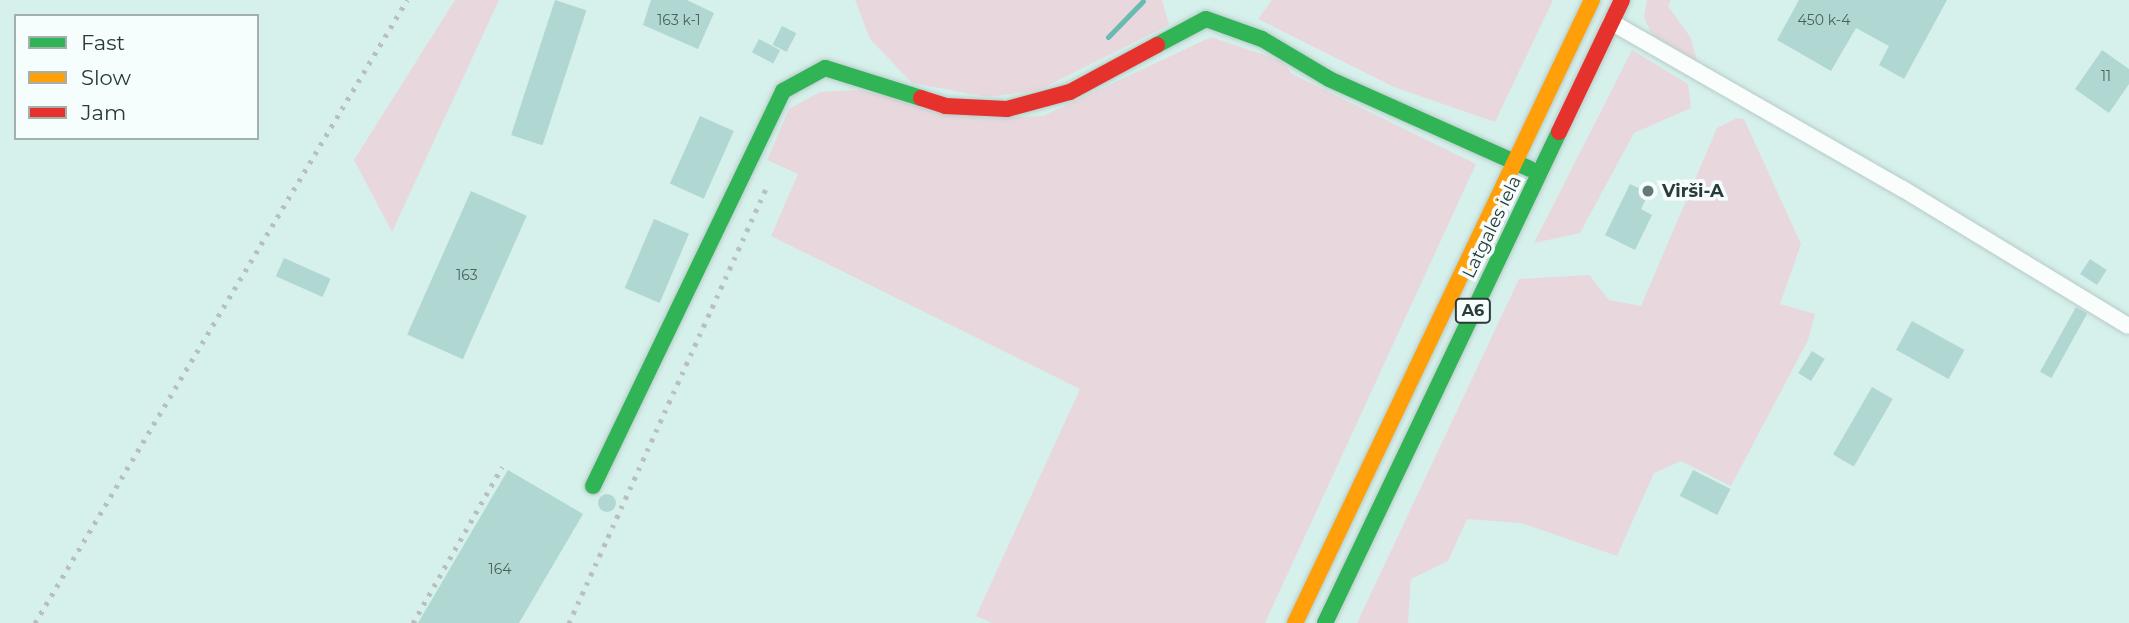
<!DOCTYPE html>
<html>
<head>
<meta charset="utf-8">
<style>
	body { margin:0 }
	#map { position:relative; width:2129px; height:623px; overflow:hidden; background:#d6f0eb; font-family:Montserrat,sans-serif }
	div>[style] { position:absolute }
	.green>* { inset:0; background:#e8d8dd }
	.stream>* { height:5px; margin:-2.5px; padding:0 2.5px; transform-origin:2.5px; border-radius:2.5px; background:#69bab1 }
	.building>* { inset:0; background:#b1d7d2; transform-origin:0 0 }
	.round { border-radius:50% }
	.roads { filter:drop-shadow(0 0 2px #b7cbc8) drop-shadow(0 0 2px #b7cbc8) }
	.street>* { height:16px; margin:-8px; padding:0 8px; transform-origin:8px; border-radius:8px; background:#f9fdfc }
	.fast>* { height:16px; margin:-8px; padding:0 8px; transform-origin:8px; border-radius:8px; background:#30b455 }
	.slow>* { height:16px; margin:-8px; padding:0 8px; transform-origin:8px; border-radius:8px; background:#ff9f0a }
	.jam>* { height:16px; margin:-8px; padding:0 8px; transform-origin:8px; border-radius:8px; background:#e5322d }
	.rail>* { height:5px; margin-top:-2.5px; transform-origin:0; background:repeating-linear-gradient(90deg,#b8bfbe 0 3.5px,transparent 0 10.5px) }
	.dots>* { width:19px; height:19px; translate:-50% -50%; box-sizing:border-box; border:4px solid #f5fefc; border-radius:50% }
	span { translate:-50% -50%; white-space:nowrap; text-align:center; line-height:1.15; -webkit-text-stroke:7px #f5fefc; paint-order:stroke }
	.number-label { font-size:14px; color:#4a625e }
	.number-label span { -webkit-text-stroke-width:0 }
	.shield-label span { padding:2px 5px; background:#f5fefc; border:2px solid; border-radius:5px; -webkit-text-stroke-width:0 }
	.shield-label { font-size:16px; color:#283b38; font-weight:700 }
	.poi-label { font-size:18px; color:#283b38; font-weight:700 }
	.left { translate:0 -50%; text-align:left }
	.street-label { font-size:18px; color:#283b38 }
	.legend { position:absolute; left:14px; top:14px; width:245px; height:126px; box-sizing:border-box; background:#f5fefc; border:2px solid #a3b0ae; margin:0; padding:9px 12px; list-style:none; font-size:21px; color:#283b38 }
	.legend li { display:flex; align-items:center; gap:14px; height:35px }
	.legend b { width:35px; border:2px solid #a3b0ae }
</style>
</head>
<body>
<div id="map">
	<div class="green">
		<i style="clip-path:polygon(455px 0,499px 0,392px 232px,354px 160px)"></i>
		<i style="clip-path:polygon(855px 0,1162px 0,1169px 25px,1039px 90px,988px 97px,912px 83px,870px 39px)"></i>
		<i style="clip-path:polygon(1272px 0,1553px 0,1495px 122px,1394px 87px,1258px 19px)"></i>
		<i style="clip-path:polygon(1647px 0,1671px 0,1668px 6px,1691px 38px,1697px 61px,1652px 35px,1644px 17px)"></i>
		<i style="clip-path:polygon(1211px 37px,1282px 61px,1292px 74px,1476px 164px,1265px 623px,992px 623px,976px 616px,1080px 389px,771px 236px,798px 174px,767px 160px,789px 109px,820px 92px,860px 90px,985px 118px,1043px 116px)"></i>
		<i style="clip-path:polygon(1632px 50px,1688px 84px,1691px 108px,1634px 133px,1580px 233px,1534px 243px)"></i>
		<i style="clip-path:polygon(1737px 118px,1744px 119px,1801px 244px,1780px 304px,1815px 314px,1808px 340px,1731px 486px,1681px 461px,1654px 473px,1617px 556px,1521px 523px,1467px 519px,1448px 561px,1411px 579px,1408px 623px,1357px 623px,1519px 279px,1589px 275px,1609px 300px,1641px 306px,1717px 128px)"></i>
	</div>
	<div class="stream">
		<i style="left:1108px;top:37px;width:50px;rotate:-45.8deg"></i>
	</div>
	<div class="building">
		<i style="left:555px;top:0;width:33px;height:142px;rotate:18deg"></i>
		<i style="clip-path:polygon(651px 0,687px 0,714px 13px,698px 49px,643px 25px)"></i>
		<i style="clip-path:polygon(1799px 0,1947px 0,1904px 79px,1879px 65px,1889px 46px,1856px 28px,1831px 71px,1777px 40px)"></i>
		<i style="left:782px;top:26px;width:16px;height:21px;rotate:27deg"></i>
		<i style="left:759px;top:39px;width:24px;height:15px;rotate:28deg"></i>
		<i style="clip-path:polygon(2102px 50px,2129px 69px,2129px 84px,2109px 113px,2075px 89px)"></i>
		<i style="left:700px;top:116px;width:37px;height:74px;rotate:24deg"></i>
		<i style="clip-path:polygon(1630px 184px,1649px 193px,1641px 209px,1652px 215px,1635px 250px,1605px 235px)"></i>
		<i style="left:471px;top:191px;width:61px;height:157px;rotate:24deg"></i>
		<i style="left:654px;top:219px;width:38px;height:75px;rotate:23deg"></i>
		<i style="left:284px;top:258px;width:51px;height:20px;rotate:24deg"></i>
		<i style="left:2090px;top:259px;width:20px;height:18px;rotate:33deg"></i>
		<i style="left:2076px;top:307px;width:13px;height:74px;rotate:29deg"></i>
		<i style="left:1912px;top:321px;width:60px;height:33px;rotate:29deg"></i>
		<i style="left:1812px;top:351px;width:15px;height:26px;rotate:32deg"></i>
		<i style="left:1872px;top:387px;width:24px;height:78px;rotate:30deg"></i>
		<i style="clip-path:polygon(508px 470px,583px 514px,519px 623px,418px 623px)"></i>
		<i style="left:1693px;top:470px;width:42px;height:29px;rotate:27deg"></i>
		<i class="round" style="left:598px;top:494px;width:18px;height:18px"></i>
	</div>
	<div class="roads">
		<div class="street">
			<i style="left:1611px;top:22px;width:336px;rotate:29.8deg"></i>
			<i style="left:1903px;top:189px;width:263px;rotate:31.3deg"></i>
		</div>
		<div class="fast">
			<i style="left:1157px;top:45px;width:55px;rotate:-28deg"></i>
			<i style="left:1206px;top:19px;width:59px;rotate:19.7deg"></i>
			<i style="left:1262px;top:39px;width:78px;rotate:30.8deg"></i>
			<i style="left:1329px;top:79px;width:220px;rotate:24.1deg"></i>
			<i style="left:593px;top:486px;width:438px;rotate:-64.3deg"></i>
			<i style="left:783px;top:91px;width:48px;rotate:-28.7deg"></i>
			<i style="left:825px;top:68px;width:101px;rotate:17.4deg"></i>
			<i style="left:1325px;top:623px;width:544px;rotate:-64.52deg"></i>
		</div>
		<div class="slow">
			<i style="left:1295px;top:623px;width:690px;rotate:-64.51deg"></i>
		</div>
		<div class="jam">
			<i style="left:921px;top:98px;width:25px;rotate:18deg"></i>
			<i style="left:945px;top:106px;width:62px;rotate:2.8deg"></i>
			<i style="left:1007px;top:109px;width:65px;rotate:-15.1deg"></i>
			<i style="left:1070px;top:92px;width:99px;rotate:-28.4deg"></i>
			<i style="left:1559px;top:132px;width:146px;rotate:-64.5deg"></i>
		</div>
	</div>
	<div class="rail">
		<i style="left:35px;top:623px;width:726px;rotate:-59.16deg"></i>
		<i style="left:413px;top:623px;width:180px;rotate:-60.3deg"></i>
		<i style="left:569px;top:623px;width:482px;rotate:-65.6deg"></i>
	</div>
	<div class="dots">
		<i style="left:1648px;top:191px;background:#657a77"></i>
	</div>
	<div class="number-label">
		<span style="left:679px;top:20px">163 k-1</span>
		<span style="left:1824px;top:20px">450 k-4</span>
		<span style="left:2106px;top:76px">11</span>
		<span style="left:467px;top:275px">163</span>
		<span style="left:500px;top:569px">164</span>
	</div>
	<div class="shield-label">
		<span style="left:1473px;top:311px">A6</span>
	</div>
	<div class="poi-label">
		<span class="left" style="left:1662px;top:191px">Virši-A</span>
	</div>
	<div class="street-label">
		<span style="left:1492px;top:227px;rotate:-64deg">Latgales iela</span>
	</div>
	<ul class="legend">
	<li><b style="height:9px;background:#30b455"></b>Fast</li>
	<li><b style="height:9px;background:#ff9f0a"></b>Slow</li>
	<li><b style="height:9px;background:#e5322d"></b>Jam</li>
	</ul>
</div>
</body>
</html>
